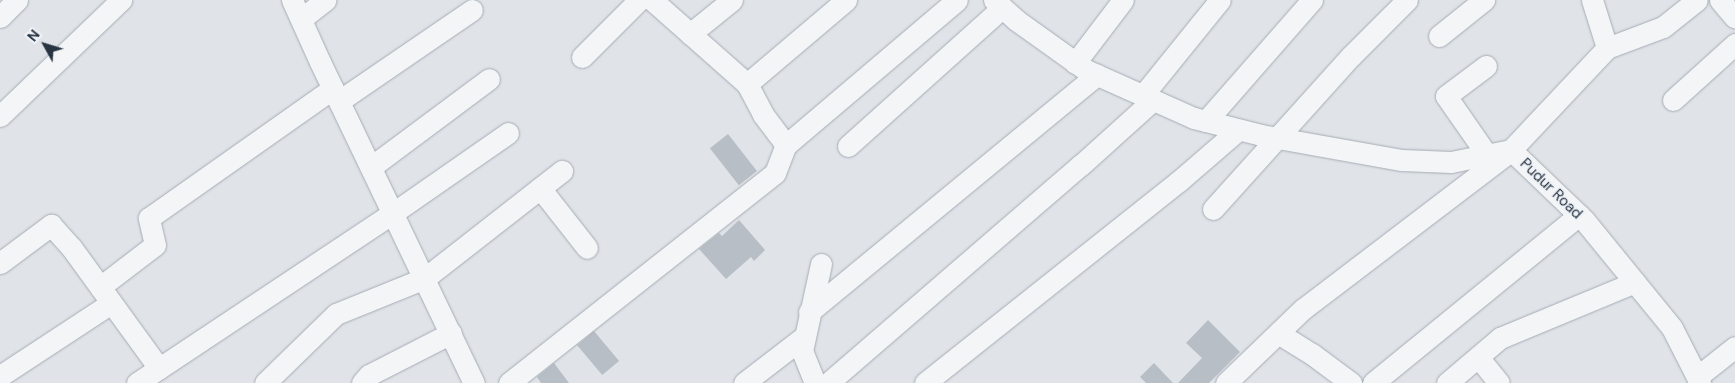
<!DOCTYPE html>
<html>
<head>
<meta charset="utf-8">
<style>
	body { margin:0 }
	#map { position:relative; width:1735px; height:383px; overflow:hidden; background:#e0e4e9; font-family:"DM Sans",sans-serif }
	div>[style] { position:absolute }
	.building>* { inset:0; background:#b7bec6; transform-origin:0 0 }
	.roads { filter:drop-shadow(0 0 1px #a5acb3) drop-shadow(0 0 1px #a5acb3) }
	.minor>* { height:21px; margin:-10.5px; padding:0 10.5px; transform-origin:10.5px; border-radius:10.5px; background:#f3f5f7 }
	span { translate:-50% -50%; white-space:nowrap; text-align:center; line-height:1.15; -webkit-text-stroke:4px #eff3f7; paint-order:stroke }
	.street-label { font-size:15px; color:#283441 }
	.north { position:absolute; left:20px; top:20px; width:50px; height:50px; -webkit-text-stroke:4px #eff3f7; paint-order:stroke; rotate:309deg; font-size:14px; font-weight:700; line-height:20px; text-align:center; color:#283441 }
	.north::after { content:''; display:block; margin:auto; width:18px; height:22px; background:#283441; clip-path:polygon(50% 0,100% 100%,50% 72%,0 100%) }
</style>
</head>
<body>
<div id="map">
	<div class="building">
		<i style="left:728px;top:134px;width:47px;height:23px;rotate:52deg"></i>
		<i style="clip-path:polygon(739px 220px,765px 250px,754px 261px,751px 257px,726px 279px,699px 249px,719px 233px,722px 236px)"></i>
		<i style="clip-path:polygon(1208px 320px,1240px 352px,1209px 383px,1178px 383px,1202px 358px,1186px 343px)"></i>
		<i style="left:594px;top:331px;width:39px;height:22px;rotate:50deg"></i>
		<i style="clip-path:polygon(554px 363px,569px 383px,541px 383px,537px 377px)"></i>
		<i style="clip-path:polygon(1154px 363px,1173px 383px,1146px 383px,1140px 377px)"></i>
	</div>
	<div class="roads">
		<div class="minor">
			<i style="left:292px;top:0;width:68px;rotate:65.7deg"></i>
			<i style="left:320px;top:62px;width:356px;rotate:64.4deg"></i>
			<i style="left:994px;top:0;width:30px;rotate:42deg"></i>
			<i style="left:1016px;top:20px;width:86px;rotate:35.5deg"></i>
			<i style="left:1086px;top:70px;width:118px;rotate:24deg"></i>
			<i style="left:1194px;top:118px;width:69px;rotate:14.2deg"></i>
			<i style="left:1261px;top:135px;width:143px;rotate:10.1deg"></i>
			<i style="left:1402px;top:160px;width:49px;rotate:2.3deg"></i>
			<i style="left:1451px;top:162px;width:61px;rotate:-11.3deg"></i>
			<i style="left:1592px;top:0;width:50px;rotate:72.6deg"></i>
			<i style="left:1607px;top:48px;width:140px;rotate:133.3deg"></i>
			<i style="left:1511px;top:150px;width:101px;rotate:43.8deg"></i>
			<i style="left:1584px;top:220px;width:139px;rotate:50.8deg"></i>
			<i style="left:1672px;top:328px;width:62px;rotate:63deg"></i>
			<i style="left:1720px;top:0;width:23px;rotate:50deg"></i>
			<i style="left:0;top:17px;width:24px;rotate:-45deg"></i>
			<i style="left:301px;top:19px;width:31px;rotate:-38deg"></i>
			<i style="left:690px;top:34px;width:54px;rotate:-39deg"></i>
			<i style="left:1439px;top:36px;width:58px;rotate:-38.7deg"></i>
			<i style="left:1607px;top:48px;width:60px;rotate:-20.6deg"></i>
			<i style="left:1663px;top:27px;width:43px;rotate:-38.5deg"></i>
			<i style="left:582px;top:57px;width:81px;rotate:-45deg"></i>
			<i style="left:1075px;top:63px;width:79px;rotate:-52.7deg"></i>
			<i style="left:1486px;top:66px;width:50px;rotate:143.1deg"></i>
			<i style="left:1446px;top:96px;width:72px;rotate:55.2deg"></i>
			<i style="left:747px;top:84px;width:130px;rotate:-40.3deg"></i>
			<i style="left:1143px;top:95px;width:122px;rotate:-51deg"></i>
			<i style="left:1673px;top:100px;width:84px;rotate:-42.1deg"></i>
			<i style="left:339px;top:101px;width:161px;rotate:-34.4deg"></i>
			<i style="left:0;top:116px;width:168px;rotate:-43.8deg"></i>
			<i style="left:1206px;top:121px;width:161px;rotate:-48.8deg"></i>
			<i style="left:786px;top:145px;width:224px;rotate:-40.3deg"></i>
			<i style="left:848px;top:146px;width:207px;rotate:-41.9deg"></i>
			<i style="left:371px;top:167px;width:147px;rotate:-36.7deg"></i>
			<i style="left:540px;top:188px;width:76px;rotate:51.9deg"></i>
			<i style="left:1213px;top:209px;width:206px;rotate:-48deg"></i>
			<i style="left:1351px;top:56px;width:79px;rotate:-45deg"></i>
			<i style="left:0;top:263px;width:64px;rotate:-36.7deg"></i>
			<i style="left:51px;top:225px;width:30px;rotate:48deg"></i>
			<i style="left:71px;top:247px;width:150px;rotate:54deg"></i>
			<i style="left:100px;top:287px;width:69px;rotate:-37.4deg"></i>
			<i style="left:155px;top:245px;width:28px;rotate:-103deg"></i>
			<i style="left:149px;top:218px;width:225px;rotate:-35.2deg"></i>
			<i style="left:809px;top:312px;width:373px;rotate:-39.5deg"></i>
			<i style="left:1278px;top:333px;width:40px;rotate:32deg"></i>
			<i style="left:1312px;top:354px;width:49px;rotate:36.6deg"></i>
			<i style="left:1478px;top:357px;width:33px;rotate:51deg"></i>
			<i style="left:0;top:376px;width:133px;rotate:-33.3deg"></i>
			<i style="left:1697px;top:377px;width:48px;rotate:-38.3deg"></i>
			<i style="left:137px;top:383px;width:307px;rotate:-33.6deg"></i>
			<i style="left:393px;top:213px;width:140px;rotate:-34.8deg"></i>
			<i style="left:265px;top:383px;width:99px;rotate:-44.2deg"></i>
			<i style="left:336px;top:314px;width:96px;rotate:-22deg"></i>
			<i style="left:425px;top:278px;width:174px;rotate:-38deg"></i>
			<i style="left:362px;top:383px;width:11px;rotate:-49deg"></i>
			<i style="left:369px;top:375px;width:92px;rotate:-27.1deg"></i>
			<i style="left:509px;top:383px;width:339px;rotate:-38.3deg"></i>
			<i style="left:775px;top:173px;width:30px;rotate:-69deg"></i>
			<i style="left:786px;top:145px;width:39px;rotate:-127deg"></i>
			<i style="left:763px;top:114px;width:34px;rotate:-118deg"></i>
			<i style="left:747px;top:84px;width:127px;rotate:-138.5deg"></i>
			<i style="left:744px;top:383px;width:77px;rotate:-37.6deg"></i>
			<i style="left:815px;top:383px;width:35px;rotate:-112deg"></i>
			<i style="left:802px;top:351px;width:89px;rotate:-77.7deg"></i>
			<i style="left:828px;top:383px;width:334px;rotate:-40.8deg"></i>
			<i style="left:1081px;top:165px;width:97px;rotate:-42.1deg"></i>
			<i style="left:925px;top:383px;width:325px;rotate:-38.5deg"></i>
			<i style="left:1179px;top:181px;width:78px;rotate:-40.8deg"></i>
			<i style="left:1226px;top:383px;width:107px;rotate:-43.9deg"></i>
			<i style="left:1303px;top:309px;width:258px;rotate:-37.3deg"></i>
			<i style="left:1373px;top:383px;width:266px;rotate:-39.2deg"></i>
			<i style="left:1447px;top:383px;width:70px;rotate:-40.3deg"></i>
			<i style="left:1500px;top:338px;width:146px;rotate:-22.5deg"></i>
		</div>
	</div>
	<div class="street-label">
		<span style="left:1551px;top:189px;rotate:44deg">Pudur Road</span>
	</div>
	<div class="north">N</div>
</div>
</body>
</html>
